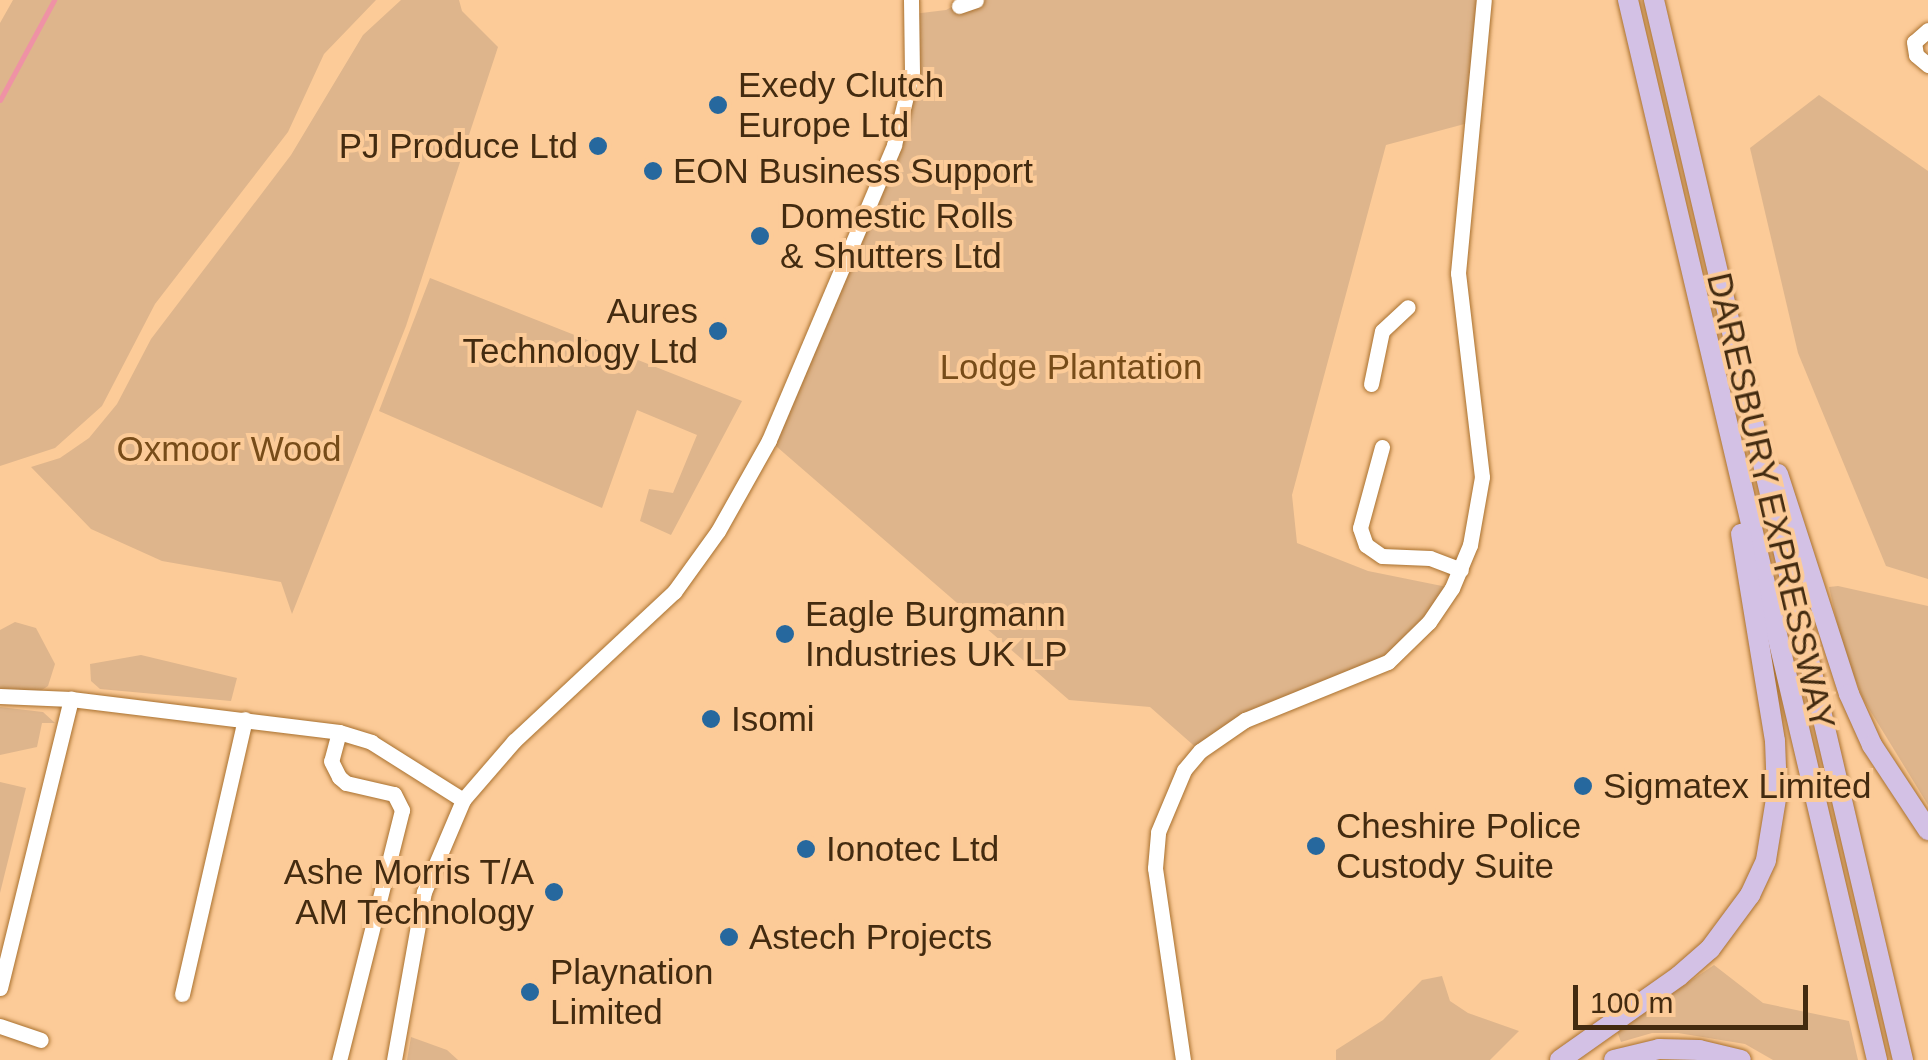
<!DOCTYPE html>
<html>
<head>
<meta charset="utf-8">
<style>
	body { margin:0 }
	#map { position:relative; width:1928px; height:1060px; overflow:hidden; background:#fccb98; font-family:Arial,sans-serif }
	div>[style] { position:absolute }
	.green>* { inset:0; background:#deb58c }
	.stream>* { height:5px; margin:-2.5px; padding:0 2.5px; transform-origin:2.5px; border-radius:2.5px; background:#ef92a5 }
	.roads { filter:drop-shadow(0 0 2px #a9712f) drop-shadow(0 0 2px #a9712f) }
	.minor>* { height:15px; margin:-7.5px; padding:0 7.5px; transform-origin:7.5px; border-radius:7.5px; background:#fff }
	.major>* { height:20px; margin:-10px; padding:0 10px; transform-origin:10px; border-radius:10px; background:#d3c1e5 }
	.dots>* { width:28px; height:28px; translate:-50% -50%; box-sizing:border-box; border:5px solid #fccb98; border-radius:50% }
	span { translate:-50% -50%; white-space:nowrap; text-align:center; line-height:1.15; -webkit-text-stroke:8px #fccb98; paint-order:stroke }
	.poi-label { font-size:35px; color:#432b10 }
	.left { translate:0 -50%; text-align:left }
	.right { translate:-100% -50%; text-align:right }
	.park-label { font-size:35px; color:#774c19 }
	.street-label { font-size:35px; color:#432b10 }
	.scale { position:absolute; left:1573px; top:985px; width:235px; height:45px; box-sizing:border-box; border:5px solid #432b10; border-top:0; padding-left:12px; font-size:30px; line-height:35px; white-space:nowrap; color:#432b10; -webkit-text-stroke:8px #fccb98; paint-order:stroke }
</style>
</head>
<body>
<div id="map">
	<div class="green">
		<i style="clip-path:polygon(13px 0,376px 0,324px 54px,288px 132px,155px 304px,102px 406px,55px 448px,0 466px,0 23px)"></i>
		<i style="clip-path:polygon(401px 0,459px 0,462px 11px,498px 47px,406px 326px,292px 614px,281px 582px,162px 561px,91px 529px,31px 467px,60px 458px,89px 438px,117px 404px,151px 339px,291px 155px,363px 35px)"></i>
		<i style="clip-path:polygon(965px 0,1484px 0,1472px 122px,1386px 145px,1292px 495px,1297px 543px,1368px 571px,1452px 588px,1388px 662px,1245px 720px,1200px 751px,1150px 707px,1069px 700px,769px 440px,894px 145px,913px 14px,946px 10px)"></i>
		<i style="clip-path:polygon(1819px 95px,1928px 171px,1928px 579px,1886px 566px,1798px 353px,1750px 148px)"></i>
		<i style="clip-path:polygon(430px 278px,742px 401px,671px 535px,640px 521px,649px 489px,673px 493px,697px 435px,637px 410px,602px 508px,379px 411px)"></i>
		<i style="clip-path:polygon(1838px 586px,1928px 606px,1928px 805px,1863px 699px,1842px 644px,1829px 587px)"></i>
		<i style="clip-path:polygon(15px 622px,36px 628px,55px 664px,48px 686px,39px 692px,0 689px,0 630px)"></i>
		<i style="clip-path:polygon(141px 655px,237px 678px,231px 701px,100px 689px,91px 681px,90px 664px)"></i>
		<i style="clip-path:polygon(0 707px,43px 712px,55px 723px,42px 723px,37px 747px,0 755px)"></i>
		<i style="clip-path:polygon(0 782px,26px 788px,0 893px)"></i>
		<i style="clip-path:polygon(1714px 965px,1763px 1003px,1849px 1021px,1858px 1060px,1773px 1060px,1745px 1044px,1678px 1033px,1652px 1033px,1621px 1042px,1617px 1031px)"></i>
		<i style="clip-path:polygon(1442px 976px,1450px 1001px,1468px 1013px,1519px 1031px,1490px 1060px,1336px 1060px,1336px 1050px,1383px 1020px,1422px 980px)"></i>
		<i style="clip-path:polygon(411px 1037px,447px 1050px,458px 1060px,407px 1060px)"></i>
	</div>
	<div class="stream">
		<i style="left:0;top:100px;width:114px;rotate:-61.6deg"></i>
	</div>
	<div class="roads">
		<div class="minor">
			<i style="left:959px;top:6px;width:18px;rotate:-19deg"></i>
			<i style="left:1928px;top:30px;width:18px;rotate:139deg"></i>
			<i style="left:1914px;top:42px;width:13px;rotate:81deg"></i>
			<i style="left:1916px;top:55px;width:16px;rotate:40deg"></i>
			<i style="left:1371px;top:384px;width:54px;rotate:-78.3deg"></i>
			<i style="left:1382px;top:331px;width:35px;rotate:-43deg"></i>
			<i style="left:1382px;top:447px;width:84px;rotate:105.2deg"></i>
			<i style="left:1360px;top:528px;width:18px;rotate:71deg"></i>
			<i style="left:1366px;top:545px;width:19px;rotate:35deg"></i>
			<i style="left:1382px;top:556px;width:48px;rotate:2.4deg"></i>
			<i style="left:1430px;top:558px;width:33px;rotate:21deg"></i>
			<i style="left:0;top:696px;width:71px;rotate:2.4deg"></i>
			<i style="left:71px;top:699px;width:270px;rotate:7deg"></i>
			<i style="left:339px;top:732px;width:34px;rotate:17deg"></i>
			<i style="left:371px;top:742px;width:109px;rotate:32.2deg"></i>
			<i style="left:339px;top:732px;width:30px;rotate:105deg"></i>
			<i style="left:331px;top:761px;width:18px;rotate:63deg"></i>
			<i style="left:339px;top:777px;width:9px;rotate:41deg"></i>
			<i style="left:346px;top:783px;width:49px;rotate:12.9deg"></i>
			<i style="left:394px;top:794px;width:18px;rotate:63deg"></i>
			<i style="left:402px;top:810px;width:258px;rotate:104.1deg"></i>
			<i style="left:0;top:988px;width:298px;rotate:-76.2deg"></i>
			<i style="left:182px;top:994px;width:282px;rotate:-77.1deg"></i>
			<i style="left:0;top:1026px;width:43px;rotate:18.9deg"></i>
			<i style="left:394px;top:1060px;width:171px;rotate:-79.9deg"></i>
			<i style="left:424px;top:892px;width:100px;rotate:-67deg"></i>
			<i style="left:463px;top:800px;width:78px;rotate:-49.2deg"></i>
			<i style="left:514px;top:741px;width:219px;rotate:-43deg"></i>
			<i style="left:674px;top:592px;width:75px;rotate:-54.2deg"></i>
			<i style="left:718px;top:531px;width:104px;rotate:-60.7deg"></i>
			<i style="left:769px;top:440px;width:320px;rotate:-67deg"></i>
			<i style="left:894px;top:145px;width:75px;rotate:-76.1deg"></i>
			<i style="left:912px;top:72px;width:72px;rotate:-90.8deg"></i>
			<i style="left:1183px;top:1060px;width:194px;rotate:-98.3deg"></i>
			<i style="left:1155px;top:868px;width:36px;rotate:-85deg"></i>
			<i style="left:1158px;top:832px;width:67px;rotate:-67.2deg"></i>
			<i style="left:1184px;top:770px;width:25px;rotate:-50deg"></i>
			<i style="left:1200px;top:751px;width:55px;rotate:-34.6deg"></i>
			<i style="left:1245px;top:720px;width:154px;rotate:-22.1deg"></i>
			<i style="left:1388px;top:662px;width:57px;rotate:-44.3deg"></i>
			<i style="left:1429px;top:622px;width:41px;rotate:-55.9deg"></i>
			<i style="left:1452px;top:588px;width:47px;rotate:-67.3deg"></i>
			<i style="left:1470px;top:545px;width:69px;rotate:-80deg"></i>
			<i style="left:1482px;top:477px;width:205px;rotate:-96.7deg"></i>
			<i style="left:1458px;top:273px;width:274px;rotate:-84.6deg"></i>
		</div>
		<div class="major">
			<i style="left:1628px;top:0;width:1089px;rotate:76.78deg"></i>
			<i style="left:1654px;top:0;width:1089px;rotate:76.78deg"></i>
			<i style="left:1778px;top:474px;width:231px;rotate:72.1deg"></i>
			<i style="left:1849px;top:694px;width:56px;rotate:65.7deg"></i>
			<i style="left:1872px;top:745px;width:102px;rotate:56.6deg"></i>
			<i style="left:1560px;top:1060px;width:146px;rotate:-35.2deg"></i>
			<i style="left:1679px;top:976px;width:41px;rotate:-41.1deg"></i>
			<i style="left:1710px;top:949px;width:67px;rotate:-53.5deg"></i>
			<i style="left:1750px;top:895px;width:38px;rotate:-65deg"></i>
			<i style="left:1766px;top:860px;width:68px;rotate:-80.7deg"></i>
			<i style="left:1777px;top:793px;width:52px;rotate:-92.2deg"></i>
			<i style="left:1775px;top:741px;width:210px;rotate:-99.3deg"></i>
			<i style="left:1614px;top:1060px;width:46px;rotate:-13.7deg"></i>
			<i style="left:1659px;top:1049px;width:40px;rotate:1.4deg"></i>
			<i style="left:1699px;top:1050px;width:43px;rotate:13.4deg"></i>
		</div>
	</div>
	<div class="dots">
		<i style="left:718px;top:105px;background:#26689e"></i>
		<i style="left:598px;top:146px;background:#26689e"></i>
		<i style="left:653px;top:171px;background:#26689e"></i>
		<i style="left:760px;top:236px;background:#26689e"></i>
		<i style="left:718px;top:331px;background:#26689e"></i>
		<i style="left:785px;top:634px;background:#26689e"></i>
		<i style="left:711px;top:719px;background:#26689e"></i>
		<i style="left:1583px;top:786px;background:#26689e"></i>
		<i style="left:1316px;top:846px;background:#26689e"></i>
		<i style="left:806px;top:849px;background:#26689e"></i>
		<i style="left:554px;top:892px;background:#26689e"></i>
		<i style="left:729px;top:937px;background:#26689e"></i>
		<i style="left:530px;top:992px;background:#26689e"></i>
	</div>
	<div class="poi-label">
		<span class="left" style="left:738px;top:105px">Exedy Clutch<br>Europe Ltd</span>
		<span class="right" style="left:578px;top:146px">PJ Produce Ltd</span>
		<span class="left" style="left:673px;top:171px">EON Business Support</span>
		<span class="left" style="left:780px;top:236px">Domestic Rolls<br>&amp; Shutters Ltd</span>
		<span class="right" style="left:698px;top:331px">Aures<br>Technology Ltd</span>
		<span class="left" style="left:805px;top:634px">Eagle Burgmann<br>Industries UK LP</span>
		<span class="left" style="left:731px;top:719px">Isomi</span>
		<span class="left" style="left:1603px;top:786px">Sigmatex Limited</span>
		<span class="left" style="left:1336px;top:846px">Cheshire Police<br>Custody Suite</span>
		<span class="left" style="left:826px;top:849px">Ionotec Ltd</span>
		<span class="right" style="left:534px;top:892px">Ashe Morris T/A<br>AM Technology</span>
		<span class="left" style="left:749px;top:937px">Astech Projects</span>
		<span class="left" style="left:550px;top:992px">Playnation<br>Limited</span>
	</div>
	<div class="park-label">
		<span style="left:1071px;top:367px">Lodge Plantation</span>
		<span style="left:229px;top:449px">Oxmoor Wood</span>
	</div>
	<div class="street-label">
		<span style="left:1771px;top:501px;rotate:77deg">DARESBURY EXPRESSWAY</span>
	</div>
	<div class="scale">100 m</div>
</div>
</body>
</html>
